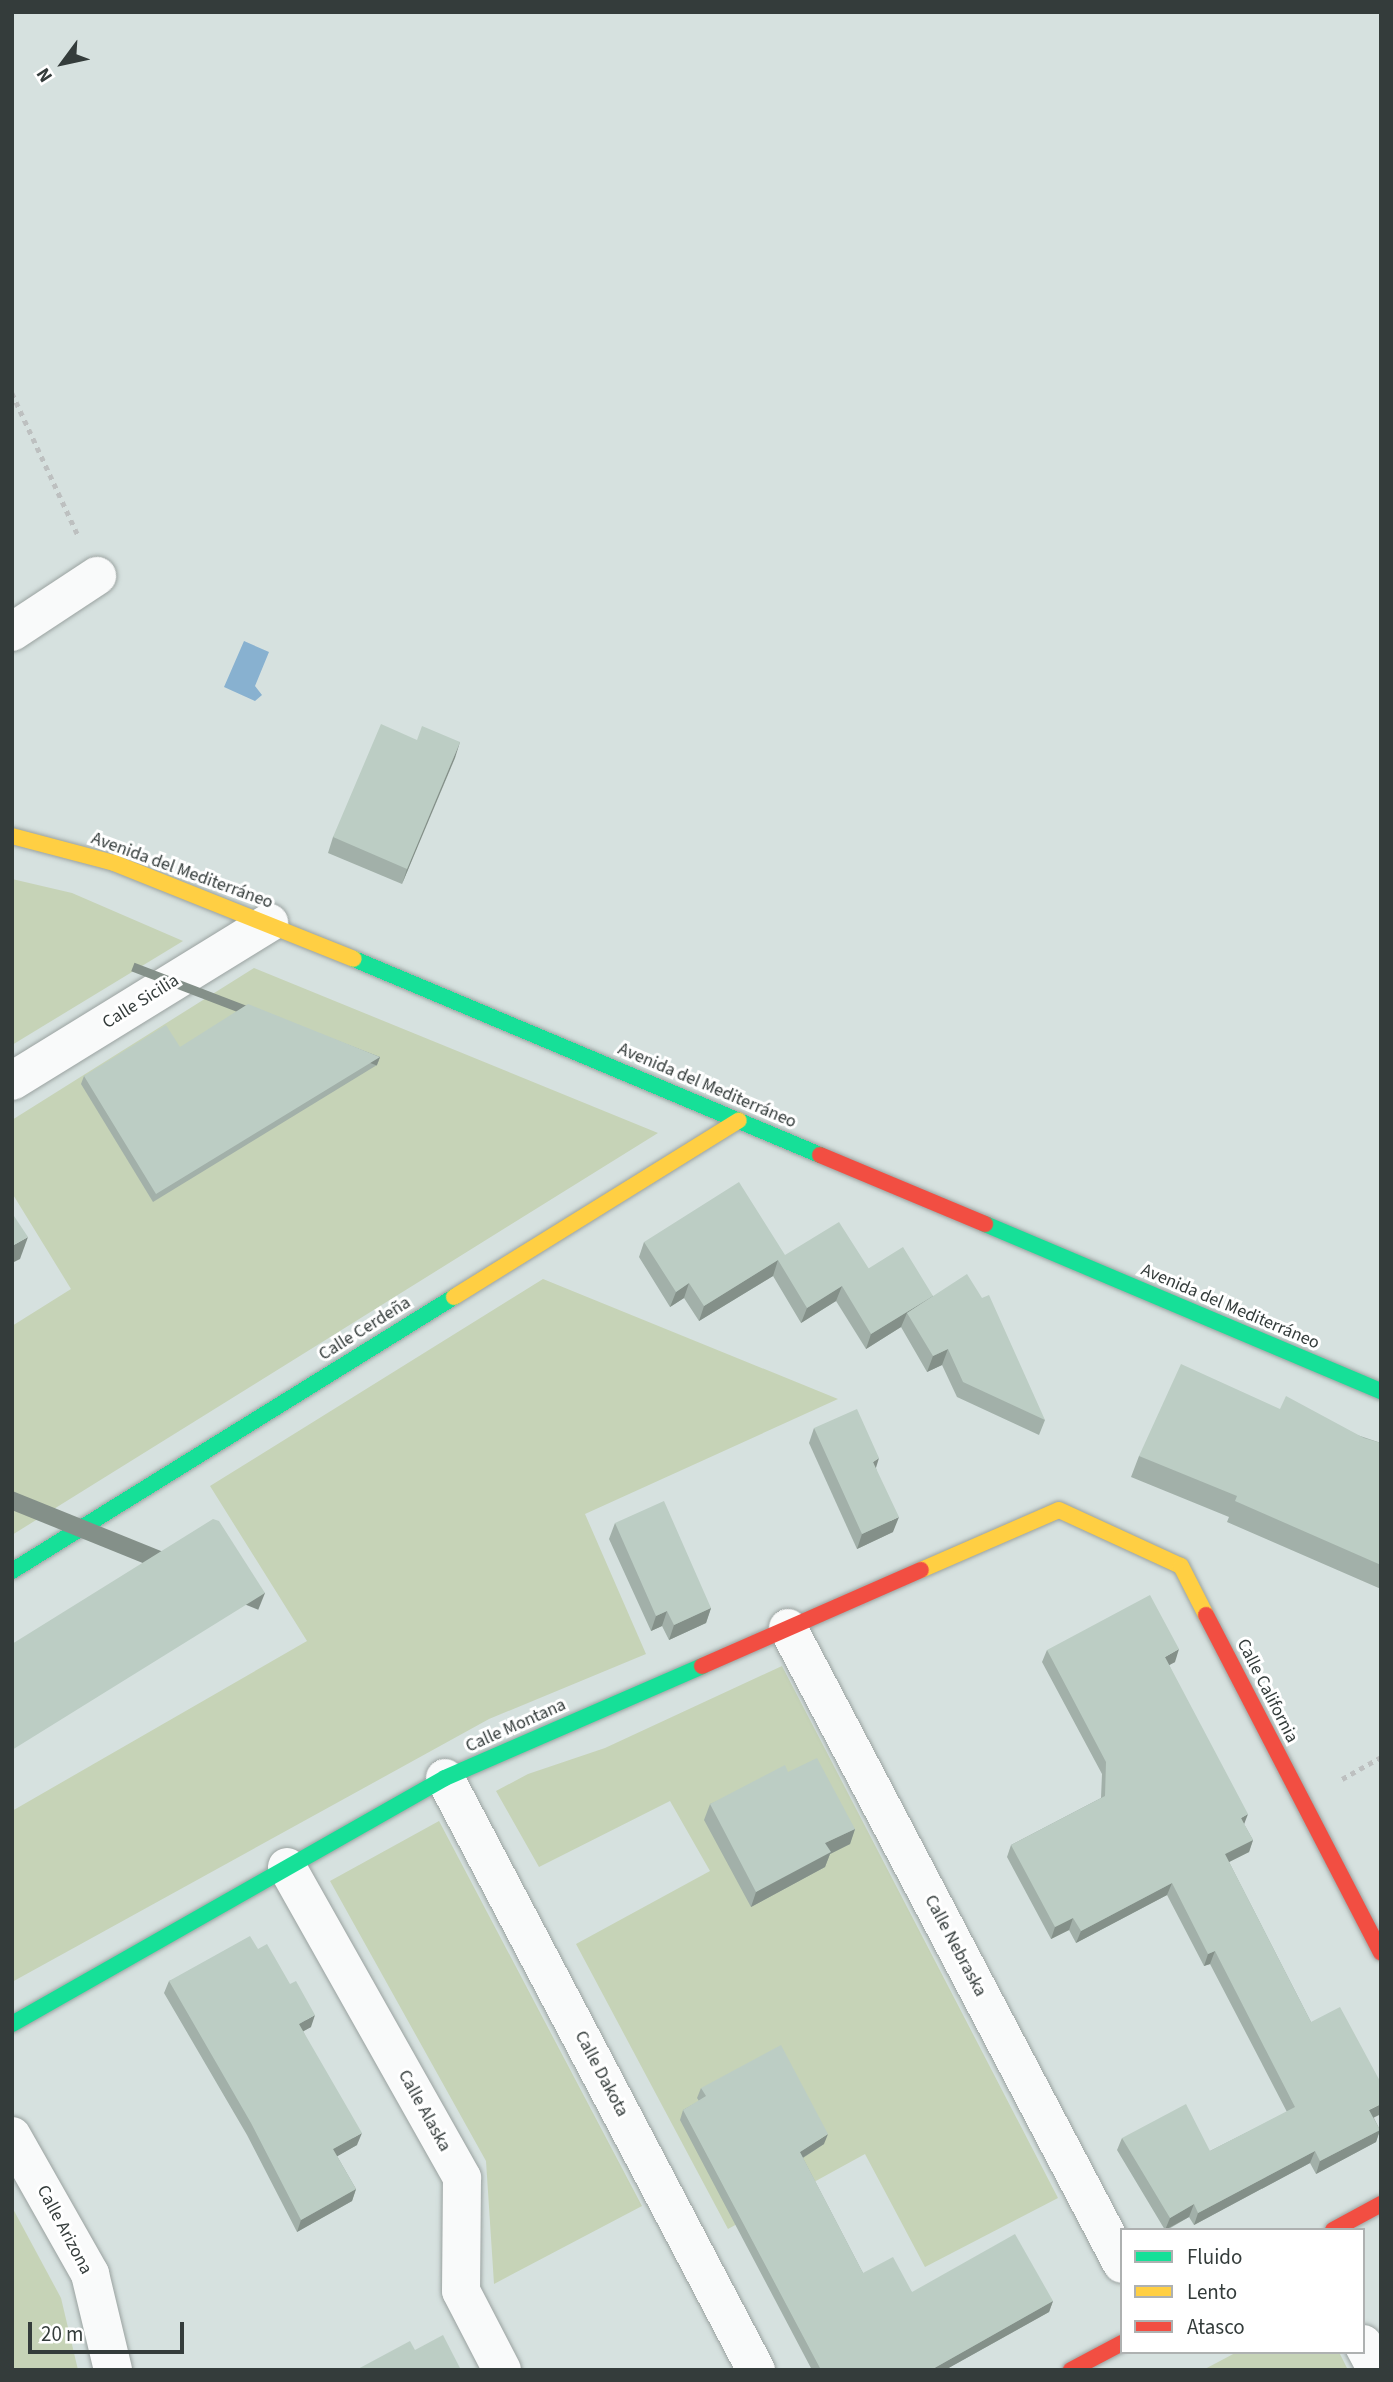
<!DOCTYPE html>
<html>
<head>
<meta charset="utf-8">
<style>
	body { margin:0 }
	#map { position:relative; width:1393px; height:2382px; overflow:hidden; background:#d6e1df; font-family:"Source Sans 3",sans-serif }
	div>[style] { position:absolute }
	.green>* { inset:0; background:#c6d3b7 }
	.water>* { inset:0; background:#88b1d0 }
	.path>* { height:4.5px; margin-top:-2.25px; transform-origin:0; background:repeating-linear-gradient(90deg,#bdc0c0 0 5px,transparent 0 10px) }
	.roads { filter:drop-shadow(0 0 2px #9aa2a0) drop-shadow(0 0 2px #9aa2a0) }
	.street>* { height:38px; margin:-19px; padding:0 19px; transform-origin:19px; border-radius:19px; background:#f9fafa }
	.fast>* { height:16px; margin:-8px; padding:0 8px; transform-origin:8px; border-radius:8px; background:#16e098 }
	.slow>* { height:16px; margin:-8px; padding:0 8px; transform-origin:8px; border-radius:8px; background:#ffcf43 }
	.jam>* { height:16px; margin:-8px; padding:0 8px; transform-origin:8px; border-radius:8px; background:#f24e42 }
	.wall>* { inset:0; background:#a2b0a9 }
	.shaded-wall>* { inset:0; background:#849089; transform-origin:0 0 }
	.building>* { inset:0; background:#bccdc4 }
	span { translate:-50% -50%; white-space:nowrap; text-align:center; line-height:1.15; -webkit-text-stroke:6px #fff; paint-order:stroke }
	.street-label { font-size:18px; color:#343c3b }
	.frame { position:absolute; inset:0; border:14px solid #343c3b; pointer-events:none }
	.legend { position:absolute; left:1120px; top:2228px; width:245px; height:126px; box-sizing:border-box; background:#fff; border:2px solid #aeb1b1; margin:0; padding:9px 12px; list-style:none; font-size:21px; color:#343c3b }
	.legend li { display:flex; align-items:center; gap:14px; height:35px }
	.legend b { width:35px; border:2px solid #aeb1b1 }
	.north { position:absolute; left:28px; top:28px; width:70px; height:70px; -webkit-text-stroke:5px #fff; paint-order:stroke; rotate:237deg; font-size:19px; font-weight:700; line-height:28px; text-align:center; color:#343c3b }
	.north::after { content:''; display:block; margin:auto; width:24px; height:32px; background:#343c3b; clip-path:polygon(50% 0,100% 100%,50% 72%,0 100%) }
	.scale { position:absolute; left:28px; top:2322px; width:156px; height:32px; box-sizing:border-box; border:4px solid #343c3b; border-top:0; padding-left:9px; font-size:21px; line-height:24px; white-space:nowrap; color:#343c3b; -webkit-text-stroke:5px #fff; paint-order:stroke }
</style>
</head>
<body>
<div id="map">
	<div class="green">
		<i style="clip-path:polygon(12px 879px,72px 893px,183px 941px,12px 1045px)"></i>
		<i style="clip-path:polygon(254px 968px,658px 1133px,12px 1535px,12px 1326px,71px 1289px,12px 1193px,12px 1120px)"></i>
		<i style="clip-path:polygon(543px 1279px,838px 1399px,585px 1514px,646px 1654px,489px 1719px,12px 1982px,12px 1811px,307px 1641px,210px 1486px)"></i>
		<i style="clip-path:polygon(782px 1666px,1058px 2198px,925px 2267px,865px 2154px,728px 2229px,576px 1944px,710px 1871px,670px 1801px,539px 1867px,496px 1791px,528px 1774px,605px 1748px)"></i>
		<i style="clip-path:polygon(439px 1821px,642px 2206px,494px 2284px,486px 2161px,330px 1881px)"></i>
		<i style="clip-path:polygon(12px 2207px,61px 2298px,78px 2370px,12px 2370px)"></i>
		<i style="clip-path:polygon(1237px 2352px,1339px 2352px,1348px 2370px,1203px 2370px)"></i>
	</div>
	<div class="water">
		<i style="clip-path:polygon(244px 641px,269px 652px,255px 686px,262px 695px,255px 701px,224px 687px)"></i>
	</div>
	<div class="path">
		<i style="left:12px;top:393px;width:157px;rotate:65.1deg"></i>
		<i style="left:1342px;top:1779px;width:45px;rotate:-29.4deg"></i>
	</div>
	<div class="roads">
		<div class="street">
			<i style="left:12px;top:632px;width:102px;rotate:-33.4deg"></i>
			<i style="left:12px;top:1081px;width:302px;rotate:-31.6deg"></i>
			<i style="left:788px;top:1628px;width:718px;rotate:62.29deg"></i>
			<i style="left:445px;top:1778px;width:669px;rotate:62.29deg"></i>
			<i style="left:287px;top:1867px;width:357px;rotate:60.6deg"></i>
			<i style="left:462px;top:2178px;width:113px;rotate:90.5deg"></i>
			<i style="left:461px;top:2291px;width:89px;rotate:62.6deg"></i>
			<i style="left:12px;top:2136px;width:159px;rotate:60.5deg"></i>
			<i style="left:90px;top:2274px;width:99px;rotate:76.5deg"></i>
			<i style="left:1363px;top:2344px;width:30px;rotate:62deg"></i>
		</div>
		<div class="fast">
			<i style="left:354px;top:959px;width:506px;rotate:22.81deg"></i>
			<i style="left:985px;top:1224px;width:430px;rotate:22.9deg"></i>
			<i style="left:12px;top:1571px;width:520px;rotate:-31.8deg"></i>
			<i style="left:12px;top:2024px;width:498px;rotate:-29.6deg"></i>
			<i style="left:445px;top:1778px;width:280px;rotate:-23.5deg"></i>
		</div>
		<div class="slow">
			<i style="left:12px;top:836px;width:106px;rotate:14.8deg"></i>
			<i style="left:114px;top:863px;width:258px;rotate:21.8deg"></i>
			<i style="left:454px;top:1297px;width:335px;rotate:-31.8deg"></i>
			<i style="left:921px;top:1570px;width:150px;rotate:-23.5deg"></i>
			<i style="left:1059px;top:1510px;width:134px;rotate:24.7deg"></i>
			<i style="left:1181px;top:1566px;width:55px;rotate:63deg"></i>
		</div>
		<div class="jam">
			<i style="left:820px;top:1155px;width:179px;rotate:22.7deg"></i>
			<i style="left:1206px;top:1615px;width:380px;rotate:62.6deg"></i>
			<i style="left:702px;top:1666px;width:239px;rotate:-23.7deg"></i>
			<i style="left:1333px;top:2230px;width:55px;rotate:-28.4deg"></i>
			<i style="left:1071px;top:2370px;width:58px;rotate:-27.9deg"></i>
		</div>
	</div>
	<div class="wall">
		<i style="clip-path:polygon(417px 740px,460px 742px,402px 884px,328px 853px,333px 837px)"></i>
		<i style="clip-path:polygon(180px 1047px,380px 1057px,377px 1065px,153px 1202px,81px 1084px,84px 1076px)"></i>
		<i style="clip-path:polygon(644px 1242px,785px 1255px,869px 1269px,933px 1296px,1045px 1420px,1039px 1435px,957px 1397px,942px 1365px,927px 1372px,901px 1327px,866px 1349px,836px 1301px,801px 1323px,773px 1276px,699px 1321px,684px 1298px,670px 1307px,639px 1257px)"></i>
		<i style="clip-path:polygon(1280px 1409px,1381px 1443px,1381px 1589px,1227px 1522px,1229px 1517px,1131px 1477px,1139px 1456px)"></i>
		<i style="clip-path:polygon(814px 1428px,876px 1468px,893px 1532px,857px 1549px,809px 1443px)"></i>
		<i style="clip-path:polygon(615px 1523px,711px 1608px,706px 1623px,669px 1640px,662px 1626px,651px 1631px,609px 1539px)"></i>
		<i style="clip-path:polygon(1047px 1650px,1175px 1662px,1169px 1665px,1244px 1824px,1253px 1840px,1249px 1852px,1229px 1862px,1311px 2022px,1374px 2118px,1380px 2130px,1376px 2142px,1316px 2174px,1310px 2163px,1194px 2225px,1189px 2217px,1167px 2230px,1165px 2230px,1117px 2150px,1122px 2138px,1210px 2151px,1287px 2112px,1210px 1964px,1204px 1966px,1167px 1895px,1076px 1943px,1069px 1930px,1051px 1939px,1007px 1857px,1011px 1845px,1101px 1798px,1102px 1774px,1042px 1662px)"></i>
		<i style="clip-path:polygon(788px 1772px,855px 1829px,850px 1844px,830px 1854px,825px 1867px,751px 1907px,704px 1820px,710px 1804px)"></i>
		<i style="clip-path:polygon(258px 1949px,311px 2027px,303px 2031px,357px 2145px,337px 2156px,356px 2189px,352px 2201px,297px 2232px,247px 2135px,164px 1993px,169px 1981px)"></i>
		<i style="clip-path:polygon(701px 2088px,824px 2144px,803px 2158px,863px 2273px,912px 2292px,1053px 2301px,1049px 2312px,945px 2370px,812px 2370px,680px 2120px,683px 2110px,699px 2101px,697px 2098px)"></i>
	</div>
	<div class="shaded-wall">
		<i style="clip-path:polygon(460px 742px,455px 758px,402px 884px,407px 869px)"></i>
		<i style="left:380px;top:1057px;width:9px;height:263px;rotate:111deg"></i>
		<i style="clip-path:polygon(28px 1237px,20px 1259px,12px 1263px,12px 1246px)"></i>
		<i style="clip-path:polygon(778px 1260px,773px 1276px,699px 1321px,704px 1306px)"></i>
		<i style="clip-path:polygon(689px 1283px,684px 1298px,670px 1307px,676px 1292px)"></i>
		<i style="clip-path:polygon(842px 1286px,836px 1301px,801px 1323px,807px 1308px)"></i>
		<i style="clip-path:polygon(933px 1296px,907px 1313px,901px 1327px,866px 1349px,871px 1334px)"></i>
		<i style="clip-path:polygon(948px 1349px,942px 1365px,927px 1372px,933px 1356px)"></i>
		<i style="clip-path:polygon(879px 1458px,874px 1474px,873px 1462px)"></i>
		<i style="clip-path:polygon(899px 1517px,893px 1532px,857px 1549px,862px 1534px)"></i>
		<i style="left:265px;top:1593px;width:18px;height:298px;rotate:112deg"></i>
		<i style="clip-path:polygon(711px 1608px,706px 1623px,669px 1640px,674px 1625px)"></i>
		<i style="clip-path:polygon(667px 1611px,662px 1626px,651px 1631px,656px 1616px)"></i>
		<i style="clip-path:polygon(1179px 1649px,1175px 1662px,1160px 1670px,1165px 1657px)"></i>
		<i style="clip-path:polygon(1248px 1814px,1243px 1827px,1241px 1818px)"></i>
		<i style="clip-path:polygon(855px 1829px,850px 1844px,830px 1854px,825px 1867px,751px 1907px,756px 1892px,825px 1843px)"></i>
		<i style="clip-path:polygon(1253px 1840px,1249px 1852px,1221px 1866px,1225px 1854px)"></i>
		<i style="clip-path:polygon(1172px 1883px,1167px 1895px,1076px 1943px,1081px 1931px)"></i>
		<i style="clip-path:polygon(1073px 1918px,1069px 1930px,1051px 1939px,1055px 1927px)"></i>
		<i style="clip-path:polygon(1215px 1951px,1210px 1964px,1204px 1966px,1208px 1954px)"></i>
		<i style="clip-path:polygon(315px 2015px,311px 2027px,295px 2036px,299px 2024px)"></i>
		<i style="clip-path:polygon(1381px 2104px,1381px 2114px,1365px 2122px,1369px 2110px)"></i>
		<i style="clip-path:polygon(1380px 2130px,1376px 2142px,1316px 2174px,1320px 2161px)"></i>
		<i style="clip-path:polygon(362px 2133px,357px 2145px,329px 2161px,333px 2149px)"></i>
		<i style="clip-path:polygon(828px 2134px,824px 2144px,796px 2162px,800px 2152px)"></i>
		<i style="clip-path:polygon(1315px 2151px,1310px 2163px,1194px 2225px,1198px 2213px)"></i>
		<i style="clip-path:polygon(356px 2189px,352px 2201px,297px 2232px,301px 2220px)"></i>
		<i style="clip-path:polygon(1194px 2204px,1189px 2217px,1165px 2230px,1170px 2218px)"></i>
		<i style="clip-path:polygon(1053px 2301px,1049px 2312px,945px 2370px,931px 2370px)"></i>
	</div>
	<div class="building">
		<i style="clip-path:polygon(381px 724px,417px 740px,422px 726px,460px 742px,407px 869px,333px 837px)"></i>
		<i style="clip-path:polygon(248px 1004px,380px 1057px,156px 1194px,84px 1076px,166px 1025px,180px 1047px)"></i>
		<i style="clip-path:polygon(739px 1182px,785px 1255px,839px 1222px,869px 1269px,858px 1275px,903px 1247px,933px 1296px,871px 1334px,842px 1286px,807px 1308px,778px 1260px,704px 1306px,689px 1283px,676px 1292px,644px 1242px)"></i>
		<i style="clip-path:polygon(12px 1213px,28px 1237px,12px 1246px)"></i>
		<i style="clip-path:polygon(967px 1274px,982px 1298px,989px 1295px,1045px 1420px,963px 1382px,948px 1349px,933px 1356px,907px 1313px)"></i>
		<i style="clip-path:polygon(1181px 1364px,1280px 1409px,1286px 1396px,1364px 1438px,1381px 1443px,1381px 1565px,1235px 1501px,1237px 1496px,1139px 1456px)"></i>
		<i style="clip-path:polygon(857px 1409px,879px 1458px,873px 1462px,899px 1517px,862px 1534px,814px 1428px)"></i>
		<i style="clip-path:polygon(664px 1501px,711px 1608px,674px 1625px,667px 1611px,656px 1616px,615px 1523px)"></i>
		<i style="clip-path:polygon(213px 1519px,219px 1521px,265px 1593px,12px 1750px,12px 1644px)"></i>
		<i style="clip-path:polygon(1150px 1595px,1179px 1649px,1165px 1657px,1248px 1814px,1241px 1818px,1253px 1840px,1225px 1854px,1311px 2022px,1340px 2007px,1381px 2083px,1381px 2104px,1369px 2110px,1380px 2130px,1320px 2161px,1315px 2151px,1198px 2213px,1194px 2204px,1170px 2218px,1122px 2138px,1186px 2104px,1210px 2151px,1295px 2107px,1215px 1951px,1208px 1954px,1172px 1883px,1081px 1931px,1073px 1918px,1055px 1927px,1011px 1845px,1105px 1796px,1106px 1762px,1047px 1650px)"></i>
		<i style="clip-path:polygon(817px 1758px,855px 1829px,825px 1843px,831px 1852px,756px 1892px,710px 1804px,785px 1765px,788px 1772px)"></i>
		<i style="clip-path:polygon(250px 1936px,258px 1949px,267px 1944px,290px 1984px,296px 1981px,315px 2015px,299px 2024px,362px 2133px,333px 2149px,356px 2189px,301px 2220px,251px 2123px,169px 1981px)"></i>
		<i style="clip-path:polygon(781px 2045px,828px 2134px,800px 2152px,863px 2273px,893px 2257px,912px 2292px,1015px 2234px,1053px 2301px,931px 2370px,821px 2370px,683px 2110px,706px 2096px,701px 2088px)"></i>
		<i style="clip-path:polygon(443px 2335px,461px 2370px,356px 2370px,410px 2341px,415px 2350px)"></i>
	</div>
	<div class="street-label">
		<span style="left:182px;top:871px;rotate:20deg">Avenida del Mediterráneo</span>
		<span style="left:141px;top:1002px;rotate:-32deg">Calle Sicilia</span>
		<span style="left:707px;top:1086px;rotate:23deg">Avenida del Mediterráneo</span>
		<span style="left:1230px;top:1307px;rotate:23deg">Avenida del Mediterráneo</span>
		<span style="left:365px;top:1329px;rotate:-32deg">Calle Cerdeña</span>
		<span style="left:1267px;top:1691px;rotate:63deg">Calle California</span>
		<span style="left:516px;top:1726px;rotate:-24deg">Calle Montana</span>
		<span style="left:955px;top:1946px;rotate:62deg">Calle Nebraska</span>
		<span style="left:601px;top:2074px;rotate:62deg">Calle Dakota</span>
		<span style="left:424px;top:2111px;rotate:61deg">Calle Alaska</span>
		<span style="left:64px;top:2230px;rotate:62deg">Calle Arizona</span>
	</div>
	<div class="frame"></div>
	<ul class="legend">
	<li><b style="height:9px;background:#16e098"></b>Fluido</li>
	<li><b style="height:9px;background:#ffcf43"></b>Lento</li>
	<li><b style="height:9px;background:#f24e42"></b>Atasco</li>
	</ul>
	<div class="north">N</div>
	<div class="scale">20 m</div>
</div>
</body>
</html>
